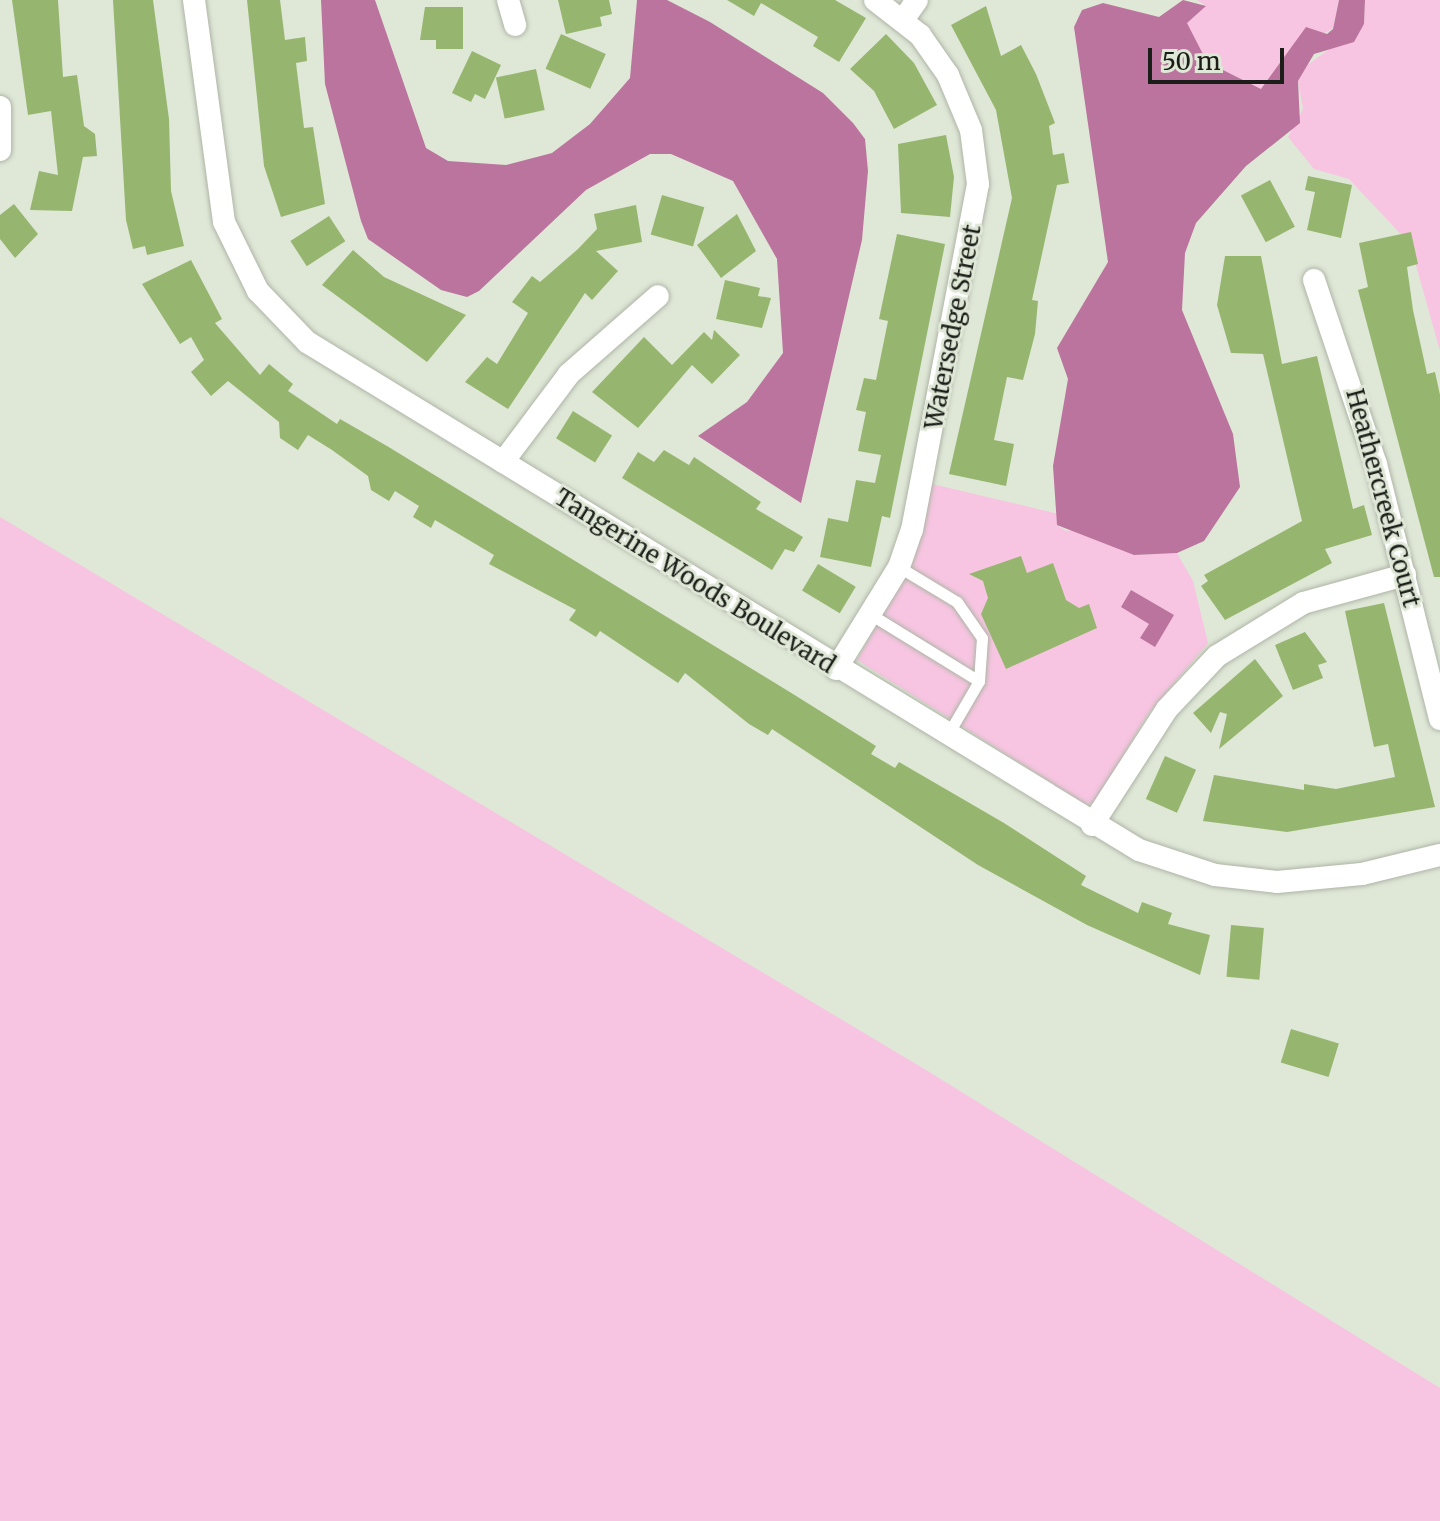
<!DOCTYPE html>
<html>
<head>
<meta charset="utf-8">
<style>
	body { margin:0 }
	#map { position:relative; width:1440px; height:1521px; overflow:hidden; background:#dfe7d7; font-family:Merriweather,serif }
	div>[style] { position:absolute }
	.green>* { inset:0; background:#f7c5e1 }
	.water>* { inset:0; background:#ba749e }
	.building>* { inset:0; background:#96b66f; transform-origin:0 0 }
	.roads { filter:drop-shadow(0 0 2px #aeb5a6) drop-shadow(0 0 2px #aeb5a6) }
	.service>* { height:11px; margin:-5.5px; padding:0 5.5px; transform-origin:5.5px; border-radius:5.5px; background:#fff }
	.minor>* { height:22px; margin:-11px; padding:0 11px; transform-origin:11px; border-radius:11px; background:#fff }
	span { translate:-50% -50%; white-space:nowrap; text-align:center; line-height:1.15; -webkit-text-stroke:6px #dfe7d7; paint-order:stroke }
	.street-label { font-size:24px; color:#1b1e18 }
	.scale { position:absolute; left:1148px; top:48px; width:136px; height:36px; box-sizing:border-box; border:4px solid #1b1e18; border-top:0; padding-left:10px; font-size:24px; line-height:28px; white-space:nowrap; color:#1b1e18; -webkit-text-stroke:6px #dfe7d7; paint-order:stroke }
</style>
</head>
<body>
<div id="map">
	<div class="green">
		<i style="clip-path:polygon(1197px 0,1339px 0,1333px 28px,1282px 61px,1261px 89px,1207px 62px,1186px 23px,1206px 6px)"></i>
		<i style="clip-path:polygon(1365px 0,1440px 0,1440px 351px,1410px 244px,1349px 179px,1314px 169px,1288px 137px,1303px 109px,1298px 81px,1306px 66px,1364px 24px)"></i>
		<i style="clip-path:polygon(932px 484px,1059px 514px,1057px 525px,1066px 531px,1077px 529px,1134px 555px,1177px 553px,1193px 581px,1208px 643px,1148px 714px,1095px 802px,1085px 804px,857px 660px,915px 557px)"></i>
		<i style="clip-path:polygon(0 517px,926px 1070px,1440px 1388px,1440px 1521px,0 1521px)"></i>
	</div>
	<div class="water">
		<i style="clip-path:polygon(321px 0,375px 0,426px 148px,448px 161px,506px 165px,552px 153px,590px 124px,630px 78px,637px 0,667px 0,710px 22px,823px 93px,853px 123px,865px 139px,868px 171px,862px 240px,801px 503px,698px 436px,747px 402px,783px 353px,777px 259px,733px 181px,671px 154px,650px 154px,586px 190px,479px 291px,467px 297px,441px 290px,368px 239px,361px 221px,325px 84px)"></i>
		<i style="clip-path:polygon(1183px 0,1206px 6px,1187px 23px,1207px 62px,1261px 89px,1306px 27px,1327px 34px,1333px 29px,1339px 0,1365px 0,1364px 24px,1354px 42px,1314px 54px,1298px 81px,1300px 123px,1246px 166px,1196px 223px,1185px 253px,1182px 310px,1233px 434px,1240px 487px,1204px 541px,1177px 553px,1134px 555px,1057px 525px,1053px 466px,1068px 379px,1057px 348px,1108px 262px,1074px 27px,1082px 10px,1103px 3px,1159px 17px)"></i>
		<i style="clip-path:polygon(1131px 590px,1174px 615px,1155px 647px,1140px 638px,1149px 624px,1121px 607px)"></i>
	</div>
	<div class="building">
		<i style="clip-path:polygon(12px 0,58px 0,63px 77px,77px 75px,84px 126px,95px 134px,97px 156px,83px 157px,72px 211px,30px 210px,39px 171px,58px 175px,51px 111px,28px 115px)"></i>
		<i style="clip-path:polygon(113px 0,153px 0,169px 119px,171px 191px,184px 246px,147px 255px,145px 246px,133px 249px,126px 220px)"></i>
		<i style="clip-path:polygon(247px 0,280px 0,285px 40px,305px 37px,307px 61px,296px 63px,304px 128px,313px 127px,325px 204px,281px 217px,264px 166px)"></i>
		<i style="clip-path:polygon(558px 0,609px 0,612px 14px,600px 17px,602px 26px,566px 34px)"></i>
		<i style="clip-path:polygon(727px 0,835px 0,866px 18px,839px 62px,813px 46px,818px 37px,761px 3px,754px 16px)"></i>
		<i style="clip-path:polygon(986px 6px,1001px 56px,1021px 45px,1036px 74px,1055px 123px,1049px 126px,1053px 155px,1064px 153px,1069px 183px,1057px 185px,1032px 300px,1038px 301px,1035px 334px,1023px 380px,1007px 377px,994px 440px,1014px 444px,1006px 486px,949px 474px,1012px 198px,996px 110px,951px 25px)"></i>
		<i style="clip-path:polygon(425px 7px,463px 7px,463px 49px,436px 49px,436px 40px,420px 40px)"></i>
		<i style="left:561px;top:34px;width:49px;height:38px;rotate:24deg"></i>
		<i style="clip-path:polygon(886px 34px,914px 63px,937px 105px,894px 129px,874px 91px,850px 69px)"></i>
		<i style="clip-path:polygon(472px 51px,501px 65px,485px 99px,475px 94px,471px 102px,452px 93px)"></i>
		<i style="left:536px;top:69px;width:42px;height:41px;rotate:78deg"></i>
		<i style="clip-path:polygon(946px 135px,954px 177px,950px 217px,901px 213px,898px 144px)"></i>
		<i style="clip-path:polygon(1308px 176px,1352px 185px,1341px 238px,1307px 230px,1315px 192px,1305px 190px)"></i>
		<i style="left:1270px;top:180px;width:53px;height:33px;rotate:62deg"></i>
		<i style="left:662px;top:195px;width:44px;height:41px;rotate:16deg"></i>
		<i style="clip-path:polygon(14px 204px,38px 234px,15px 258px,0 239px,0 215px)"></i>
		<i style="clip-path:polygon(636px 205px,642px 242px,596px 251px,618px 271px,592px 300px,585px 293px,508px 409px,465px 382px,487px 357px,497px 364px,528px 313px,512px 302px,532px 276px,540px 282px,578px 249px,597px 229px,594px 214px)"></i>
		<i style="clip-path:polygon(737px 214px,756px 251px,721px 278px,697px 245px)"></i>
		<i style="left:329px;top:216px;width:30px;height:46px;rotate:57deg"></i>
		<i style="clip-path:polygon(1411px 232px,1418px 264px,1407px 267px,1413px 310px,1427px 374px,1435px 372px,1440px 395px,1440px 577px,1434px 577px,1358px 290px,1368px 287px,1359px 243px)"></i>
		<i style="clip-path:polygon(897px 234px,945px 244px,890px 518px,882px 516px,871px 567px,820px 557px,828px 518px,848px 522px,856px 480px,875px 483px,881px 455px,858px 451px,866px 412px,856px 410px,864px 378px,876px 380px,888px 321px,879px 319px)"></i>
		<i style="clip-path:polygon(353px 250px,384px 277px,466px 315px,427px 362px,322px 285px)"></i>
		<i style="clip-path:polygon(1225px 256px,1261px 256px,1282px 364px,1317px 356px,1353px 509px,1364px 505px,1372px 535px,1325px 549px,1332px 563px,1225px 620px,1201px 586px,1208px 581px,1204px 575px,1302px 521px,1263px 354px,1231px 353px,1217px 305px)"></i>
		<i style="clip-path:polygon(191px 260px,222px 319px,215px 323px,260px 375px,269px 364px,293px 384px,288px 391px,337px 424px,340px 419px,387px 446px,793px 694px,876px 746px,871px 754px,895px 768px,899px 762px,1004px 823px,1086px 876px,1081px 885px,1138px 913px,1142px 902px,1172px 913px,1168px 924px,1210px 935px,1200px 975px,1087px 925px,978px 865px,772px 729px,768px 735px,749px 724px,685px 673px,678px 683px,600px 631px,596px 637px,569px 620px,576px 610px,489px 564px,494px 555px,435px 520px,431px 528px,413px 517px,419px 506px,395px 491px,389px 501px,371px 490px,368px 476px,332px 450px,308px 435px,298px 450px,280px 438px,279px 422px,228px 381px,211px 396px,191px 372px,204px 360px,191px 337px,180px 344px,142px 284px)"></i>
		<i style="clip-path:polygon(725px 280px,760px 288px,758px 296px,771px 298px,762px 328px,716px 319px)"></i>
		<i style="clip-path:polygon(714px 330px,740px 355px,712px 384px,692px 365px,638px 428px,592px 392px,644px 337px,672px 365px,704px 332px,712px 340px)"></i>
		<i style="left:573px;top:411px;width:46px;height:32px;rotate:32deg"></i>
		<i style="clip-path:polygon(664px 450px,689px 465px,694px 457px,761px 502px,756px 509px,803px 537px,794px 552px,785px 549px,772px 570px,622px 478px,638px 452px,654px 462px)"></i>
		<i style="clip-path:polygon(1021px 556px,1027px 573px,1053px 563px,1066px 600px,1079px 608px,1089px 604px,1097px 628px,1006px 669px,981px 614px,988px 598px,983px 581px,969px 574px)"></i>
		<i style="left:818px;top:564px;width:44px;height:31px;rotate:31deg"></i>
		<i style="clip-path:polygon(1384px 603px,1435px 807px,1287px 832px,1203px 821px,1214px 775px,1304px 790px,1304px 784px,1336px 789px,1395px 777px,1388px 744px,1374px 747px,1345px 611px)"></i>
		<i style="clip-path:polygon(1305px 632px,1327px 662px,1318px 665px,1323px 678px,1293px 690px,1275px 645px)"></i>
		<i style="clip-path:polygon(1255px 659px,1283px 696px,1219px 749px,1227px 714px,1220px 712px,1211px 733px,1193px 713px)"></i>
		<i style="left:1165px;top:756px;width:34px;height:47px;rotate:24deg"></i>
		<i style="left:1231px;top:925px;width:33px;height:52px;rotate:5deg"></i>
		<i style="left:1291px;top:1029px;width:50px;height:35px;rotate:17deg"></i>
	</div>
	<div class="roads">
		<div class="service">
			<i style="left:899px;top:567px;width:68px;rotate:31.1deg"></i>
			<i style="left:957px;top:602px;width:44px;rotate:55.2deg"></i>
			<i style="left:982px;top:638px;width:43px;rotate:94deg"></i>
			<i style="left:979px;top:681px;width:64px;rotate:120.2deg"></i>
			<i style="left:870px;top:614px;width:128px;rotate:31.6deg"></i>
		</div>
		<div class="minor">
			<i style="left:194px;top:0;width:224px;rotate:82.3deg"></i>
			<i style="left:224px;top:222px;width:77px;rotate:63.8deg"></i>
			<i style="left:258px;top:291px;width:71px;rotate:46.1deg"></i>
			<i style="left:307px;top:342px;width:975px;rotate:31.41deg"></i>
			<i style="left:1139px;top:850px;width:80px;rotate:18.2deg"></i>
			<i style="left:1215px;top:875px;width:62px;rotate:6.4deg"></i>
			<i style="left:1277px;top:882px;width:85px;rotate:-5.4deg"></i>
			<i style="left:1362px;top:874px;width:80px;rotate:-13.7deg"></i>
			<i style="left:508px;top:0;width:26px;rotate:74deg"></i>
			<i style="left:903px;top:20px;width:24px;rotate:-55deg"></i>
			<i style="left:0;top:107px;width:43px;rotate:90deg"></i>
			<i style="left:1314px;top:280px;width:194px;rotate:71.4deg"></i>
			<i style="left:1376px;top:464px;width:263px;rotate:75.9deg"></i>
			<i style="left:503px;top:462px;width:110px;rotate:-53.1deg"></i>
			<i style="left:569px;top:374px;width:118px;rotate:-41.2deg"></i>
			<i style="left:836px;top:669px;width:120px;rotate:-58.3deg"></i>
			<i style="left:899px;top:567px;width:39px;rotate:-71deg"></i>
			<i style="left:912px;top:530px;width:352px;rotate:-79.2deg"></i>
			<i style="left:978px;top:184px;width:54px;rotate:-97.4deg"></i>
			<i style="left:971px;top:130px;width:60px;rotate:-112.7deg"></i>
			<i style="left:948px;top:75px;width:49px;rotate:-125deg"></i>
			<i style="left:920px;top:35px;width:57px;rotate:-142.1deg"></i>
			<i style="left:1092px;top:825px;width:138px;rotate:-57.1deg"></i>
			<i style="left:1167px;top:709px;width:73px;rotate:-46.7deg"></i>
			<i style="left:1217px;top:656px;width:101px;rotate:-31.6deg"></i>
			<i style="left:1303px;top:603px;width:106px;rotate:-15.4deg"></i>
		</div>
	</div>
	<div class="street-label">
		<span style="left:953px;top:327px;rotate:-79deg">Watersedge Street</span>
		<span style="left:1383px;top:498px;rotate:75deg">Heathercreek Court</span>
		<span style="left:695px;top:581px;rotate:32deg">Tangerine Woods Boulevard</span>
	</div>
	<div class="scale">50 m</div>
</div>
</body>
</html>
